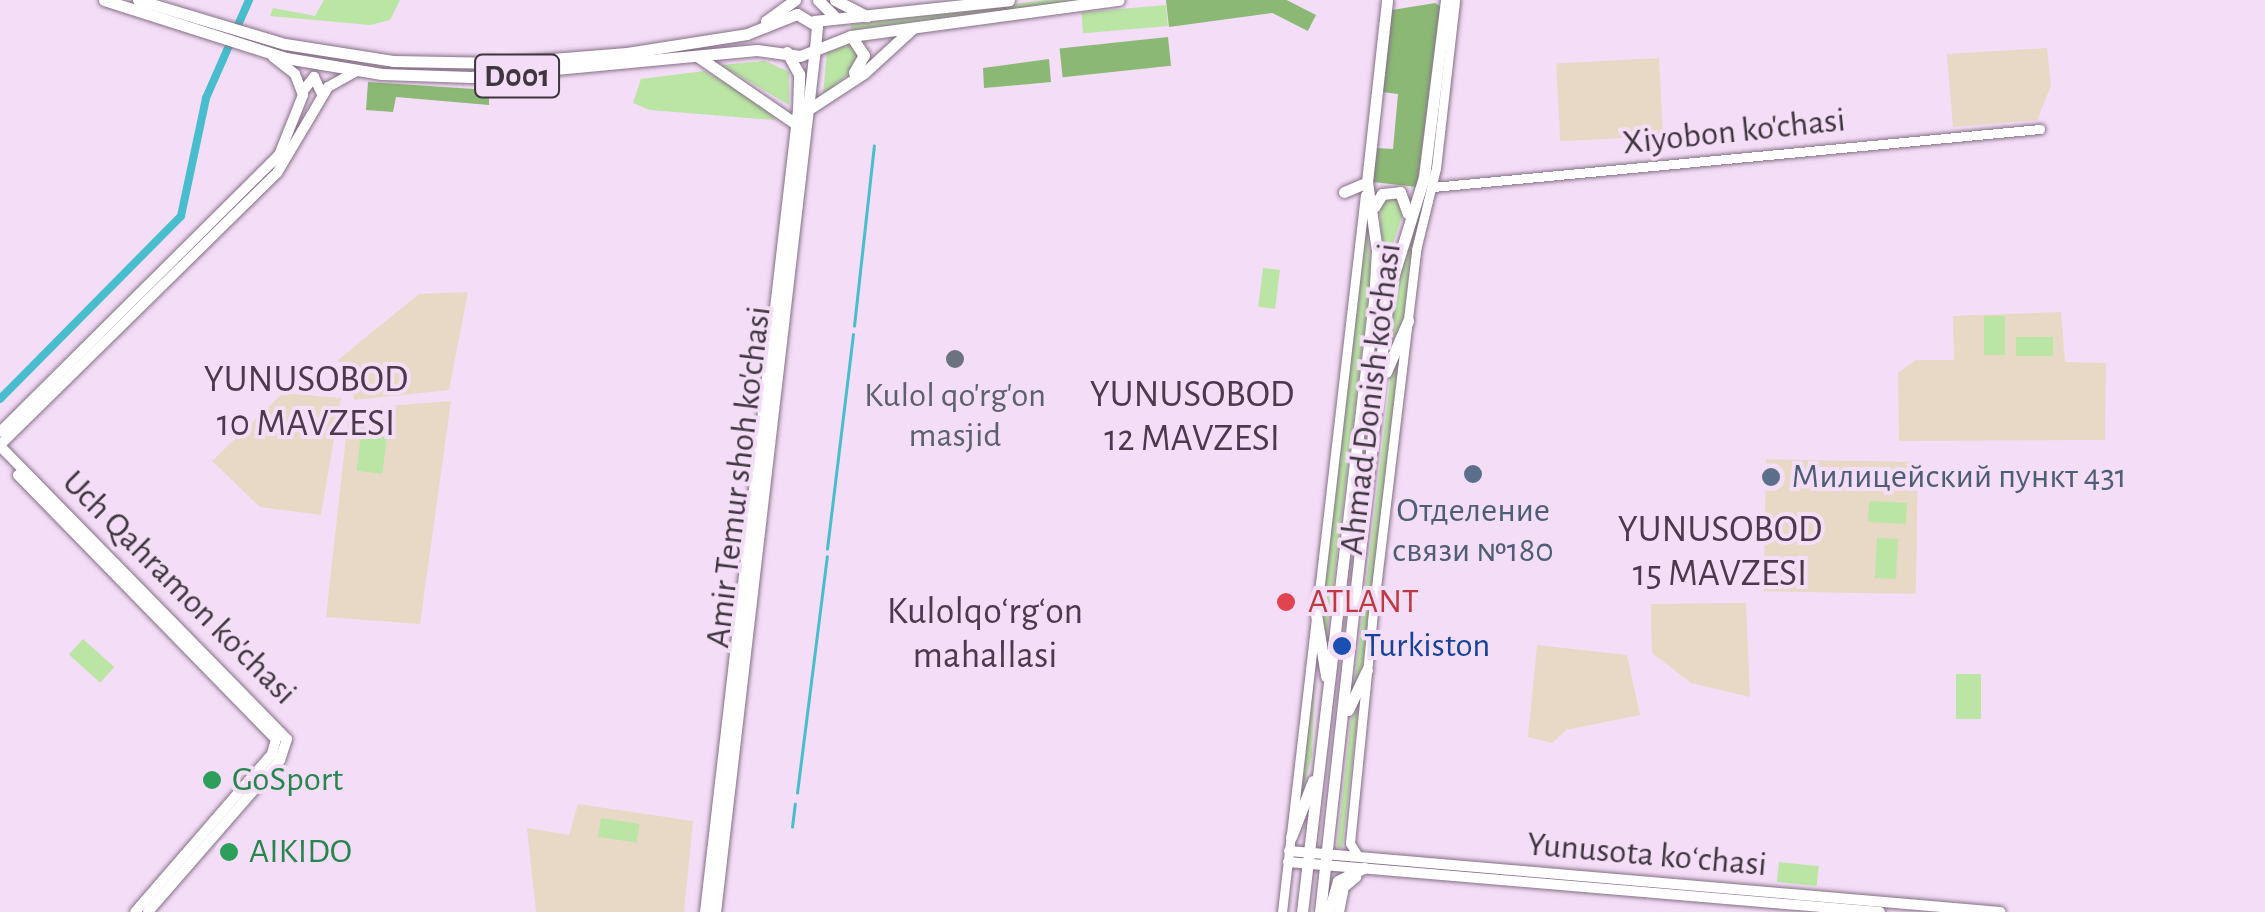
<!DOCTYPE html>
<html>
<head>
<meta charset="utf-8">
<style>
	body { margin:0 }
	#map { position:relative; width:2265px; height:912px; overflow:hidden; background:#f4ddf6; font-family:"Alegreya Sans",sans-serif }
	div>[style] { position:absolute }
	.education>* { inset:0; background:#e8d9c6; transform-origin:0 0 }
	.green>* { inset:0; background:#bae5a4; transform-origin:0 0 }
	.forest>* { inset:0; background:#8bb874; transform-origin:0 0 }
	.stream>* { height:2.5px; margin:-1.25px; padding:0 1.25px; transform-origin:1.25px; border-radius:1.25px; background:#47bdcd }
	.canal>* { height:8px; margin:-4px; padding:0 4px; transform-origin:4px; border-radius:4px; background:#47bdcd }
	.roads { filter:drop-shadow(0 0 2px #846f86) drop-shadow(0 0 2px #846f86) }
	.tertiary>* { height:9px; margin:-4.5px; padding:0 4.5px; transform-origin:4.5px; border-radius:4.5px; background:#fff }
	.secondary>* { height:10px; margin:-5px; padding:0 5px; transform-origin:5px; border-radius:5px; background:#fff }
	.primary>* { height:11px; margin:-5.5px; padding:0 5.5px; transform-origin:5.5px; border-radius:5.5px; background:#fff }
	.trunk>* { height:11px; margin:-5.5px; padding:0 5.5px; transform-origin:5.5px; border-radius:5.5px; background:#fff }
	.dots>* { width:28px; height:28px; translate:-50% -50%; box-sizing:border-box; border:5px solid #f4ddf6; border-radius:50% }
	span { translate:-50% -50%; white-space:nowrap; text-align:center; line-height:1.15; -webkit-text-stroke:8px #f4ddf6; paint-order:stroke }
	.shield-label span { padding:2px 8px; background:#f4ddf6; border:2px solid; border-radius:8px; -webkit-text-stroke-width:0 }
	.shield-label { font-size:32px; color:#3e353f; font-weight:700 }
	.street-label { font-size:35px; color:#3e353f }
	.worship-label { font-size:35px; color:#5b616d }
	.service-label { font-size:35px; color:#4e5e75 }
	.left { translate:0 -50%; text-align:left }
	.health-label { font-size:35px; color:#be3a42 }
	.transit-label { font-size:35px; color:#164399 }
	.leisure-label { font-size:35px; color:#27864d }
	.neighbourhood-label { font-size:38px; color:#4c394e }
</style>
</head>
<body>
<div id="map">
	<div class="education">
		<i style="clip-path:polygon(2047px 48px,2051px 86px,2037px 120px,1953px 127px,1947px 54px)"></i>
		<i style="left:1659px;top:58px;width:78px;height:103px;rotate:87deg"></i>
		<i style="clip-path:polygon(468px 292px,449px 390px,354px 400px,352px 379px,338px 360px,419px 294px)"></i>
		<i style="clip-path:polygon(2061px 312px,2065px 362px,2106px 363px,2105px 440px,1899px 441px,1898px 373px,1916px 360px,1954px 360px,1953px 316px)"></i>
		<i style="clip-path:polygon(283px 393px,341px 398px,321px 515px,260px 507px,212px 461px)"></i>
		<i style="clip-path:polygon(451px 401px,420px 624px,326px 617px,349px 409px)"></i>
		<i style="left:1918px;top:462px;width:132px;height:152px;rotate:91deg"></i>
		<i style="clip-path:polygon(1746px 603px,1750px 697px,1691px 683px,1652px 653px,1651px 604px)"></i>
		<i style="clip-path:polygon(1537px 645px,1627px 655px,1640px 715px,1566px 730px,1552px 743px,1528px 737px)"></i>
		<i style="clip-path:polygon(578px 804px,693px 821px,684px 912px,536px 912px,527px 828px,569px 835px)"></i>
	</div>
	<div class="green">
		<i style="clip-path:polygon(324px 0,400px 0,390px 20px,370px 25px,270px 16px,273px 8px,315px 16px)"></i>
		<i style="clip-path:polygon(1045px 0,1082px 0,852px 30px,851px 25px)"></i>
		<i style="left:1166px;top:5px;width:21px;height:85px;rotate:85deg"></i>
		<i style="clip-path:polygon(852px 44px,859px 54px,856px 67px,823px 96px,827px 52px)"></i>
		<i style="clip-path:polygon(765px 61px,789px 72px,789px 105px,721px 65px)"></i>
		<i style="clip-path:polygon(704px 71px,778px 113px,774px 120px,650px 110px,633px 103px,641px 79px)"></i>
		<i style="clip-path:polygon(1424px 193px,1404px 318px,1388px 350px,1399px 274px)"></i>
		<i style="clip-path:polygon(1400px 196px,1406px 204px,1383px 275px,1380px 202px)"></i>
		<i style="clip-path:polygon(1366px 215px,1371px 275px,1325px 650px,1319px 613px)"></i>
		<i style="left:1263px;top:268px;width:17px;height:39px;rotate:7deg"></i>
		<i style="left:1984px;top:316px;width:21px;height:39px"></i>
		<i style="left:2016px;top:337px;width:37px;height:19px"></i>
		<i style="clip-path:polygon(1402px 341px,1363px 666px,1354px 687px,1393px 355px)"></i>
		<i style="left:362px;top:426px;width:26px;height:45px;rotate:7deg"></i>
		<i style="left:1869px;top:501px;width:38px;height:21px;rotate:3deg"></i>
		<i style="left:1877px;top:538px;width:21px;height:40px;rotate:3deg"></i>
		<i style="clip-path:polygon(1316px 637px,1312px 756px,1297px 811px)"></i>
		<i style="left:83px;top:639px;width:42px;height:21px;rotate:42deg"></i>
		<i style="left:1956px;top:674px;width:25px;height:45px"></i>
		<i style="clip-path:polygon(1359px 706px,1342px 848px,1337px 847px,1351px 720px)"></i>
		<i style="left:601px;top:818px;width:39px;height:19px;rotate:9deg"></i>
		<i style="left:1779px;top:862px;width:40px;height:20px;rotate:6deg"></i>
	</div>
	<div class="forest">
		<i style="clip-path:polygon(1166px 0,1285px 0,1287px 11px,1169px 27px)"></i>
		<i style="clip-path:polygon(1435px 3px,1440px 6px,1417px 187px,1373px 182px,1377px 148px,1393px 149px,1398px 94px,1382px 92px,1392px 10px)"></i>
		<i style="left:1316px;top:15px;width:18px;height:139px;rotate:117deg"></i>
		<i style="left:1168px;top:37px;width:29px;height:109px;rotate:84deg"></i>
		<i style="clip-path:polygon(1049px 59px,1051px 82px,984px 88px,983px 68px)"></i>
		<i style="clip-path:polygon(368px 82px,489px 90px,489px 105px,396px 97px,393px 112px,366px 110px)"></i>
	</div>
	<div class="stream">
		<i style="left:854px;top:326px;width:181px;rotate:-83.7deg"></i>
		<i style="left:827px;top:549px;width:216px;rotate:-83.1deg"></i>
		<i style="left:797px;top:793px;width:238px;rotate:-82.8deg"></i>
		<i style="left:792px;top:827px;width:23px;rotate:-83deg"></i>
	</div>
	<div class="canal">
		<i style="left:0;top:399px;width:257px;rotate:-45.3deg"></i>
		<i style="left:181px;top:216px;width:121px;rotate:-78deg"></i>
		<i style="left:206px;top:98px;width:107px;rotate:-66.3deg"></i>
	</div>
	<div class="roads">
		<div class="tertiary">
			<i style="left:1433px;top:187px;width:610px;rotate:-5.46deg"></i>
			<i style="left:1358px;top:856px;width:15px;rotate:-122deg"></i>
			<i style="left:1350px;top:843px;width:223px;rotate:-84.3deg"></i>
			<i style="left:1372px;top:621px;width:374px;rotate:-83.2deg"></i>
			<i style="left:1416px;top:250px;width:84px;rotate:-76.3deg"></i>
			<i style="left:1436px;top:168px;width:169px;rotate:-83.5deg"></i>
			<i style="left:1282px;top:912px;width:722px;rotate:-83.4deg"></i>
			<i style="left:1339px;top:912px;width:25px;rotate:-79deg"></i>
			<i style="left:1344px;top:887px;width:16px;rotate:-40deg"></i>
		</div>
		<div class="secondary">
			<i style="left:303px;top:91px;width:18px;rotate:-52deg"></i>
			<i style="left:314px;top:77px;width:19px;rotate:65deg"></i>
			<i style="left:0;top:432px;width:393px;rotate:-44.8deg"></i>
			<i style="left:279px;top:155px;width:65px;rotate:-68.2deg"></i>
			<i style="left:303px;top:95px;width:22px;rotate:-111deg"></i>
			<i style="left:295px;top:74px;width:28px;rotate:-142deg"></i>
			<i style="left:0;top:445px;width:388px;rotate:-44.5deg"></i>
			<i style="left:277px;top:173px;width:100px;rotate:-59.3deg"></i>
			<i style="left:328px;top:87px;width:33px;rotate:-29deg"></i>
			<i style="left:0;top:446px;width:410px;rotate:45.6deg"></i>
			<i style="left:287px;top:739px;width:22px;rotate:108deg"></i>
			<i style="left:280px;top:760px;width:201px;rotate:131deg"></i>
			<i style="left:18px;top:475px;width:369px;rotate:45.7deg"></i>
			<i style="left:276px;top:739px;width:16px;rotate:105deg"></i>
			<i style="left:272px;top:754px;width:209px;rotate:130.9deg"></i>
			<i style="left:1289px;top:851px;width:714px;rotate:4.9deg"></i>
			<i style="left:1288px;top:862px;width:594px;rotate:4.83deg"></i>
		</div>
		<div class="primary">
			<i style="left:1344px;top:192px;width:25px;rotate:-23deg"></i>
			<i style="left:1374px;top:207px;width:15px;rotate:-58deg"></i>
			<i style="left:1382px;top:194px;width:18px;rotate:-6deg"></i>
			<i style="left:1400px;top:192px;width:23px;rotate:70deg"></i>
			<i style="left:1386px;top:372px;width:56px;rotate:-66.7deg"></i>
			<i style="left:1316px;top:614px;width:63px;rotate:80.8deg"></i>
			<i style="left:1348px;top:710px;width:44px;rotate:-64.6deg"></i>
			<i style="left:1291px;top:837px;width:60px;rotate:-68.6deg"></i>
			<i style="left:705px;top:912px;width:808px;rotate:-83.39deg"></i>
			<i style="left:798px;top:109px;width:35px;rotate:-88deg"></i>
			<i style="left:799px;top:74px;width:25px;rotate:-119deg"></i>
			<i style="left:715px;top:912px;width:870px;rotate:-83.4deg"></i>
			<i style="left:1302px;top:912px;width:615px;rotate:-83.28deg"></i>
			<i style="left:1374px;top:301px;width:50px;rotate:-86.6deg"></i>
			<i style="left:1377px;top:251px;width:70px;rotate:-98.2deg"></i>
			<i style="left:1367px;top:182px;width:183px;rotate:-83.7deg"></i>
			<i style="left:1320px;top:912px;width:626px;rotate:-83.67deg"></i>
			<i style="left:1389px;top:290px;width:118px;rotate:-72.8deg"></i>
			<i style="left:1424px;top:177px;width:178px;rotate:-82.9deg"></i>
			<i style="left:1329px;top:912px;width:32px;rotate:-74deg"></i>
			<i style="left:1338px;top:881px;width:29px;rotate:-27deg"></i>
		</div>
		<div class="trunk">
			<i style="left:104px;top:0;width:191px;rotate:17.7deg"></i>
			<i style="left:286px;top:58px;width:97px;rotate:9.5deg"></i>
			<i style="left:382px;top:74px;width:89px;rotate:1.9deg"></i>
			<i style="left:471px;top:77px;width:287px;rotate:-5.4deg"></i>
			<i style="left:757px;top:50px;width:43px;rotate:7.9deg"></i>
			<i style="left:800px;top:56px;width:55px;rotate:-21.4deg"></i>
			<i style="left:851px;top:36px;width:270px;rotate:-7.7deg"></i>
			<i style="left:138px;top:0;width:153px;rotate:16.7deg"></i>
			<i style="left:285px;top:44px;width:109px;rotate:8.9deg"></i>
			<i style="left:393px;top:61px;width:109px;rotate:1.1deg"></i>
			<i style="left:502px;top:63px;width:125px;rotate:-4.6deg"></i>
			<i style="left:627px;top:53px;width:121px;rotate:-9deg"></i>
			<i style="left:747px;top:34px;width:54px;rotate:-21.8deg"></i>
			<i style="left:797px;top:14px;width:23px;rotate:31deg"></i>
			<i style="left:817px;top:26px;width:22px;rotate:95deg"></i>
			<i style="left:818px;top:0;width:25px;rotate:45deg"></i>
			<i style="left:835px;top:0;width:36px;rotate:27deg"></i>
			<i style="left:766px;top:21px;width:36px;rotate:-36deg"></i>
			<i style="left:814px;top:21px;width:196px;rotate:-6.1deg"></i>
			<i style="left:851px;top:36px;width:23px;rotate:56deg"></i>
			<i style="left:864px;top:55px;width:20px;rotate:120deg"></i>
			<i style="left:700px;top:58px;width:116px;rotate:34.5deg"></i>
			<i style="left:806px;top:111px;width:69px;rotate:-33.2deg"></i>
			<i style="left:864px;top:73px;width:67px;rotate:-42.6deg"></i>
		</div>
	</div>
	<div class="dots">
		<i style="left:955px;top:359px;background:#6b7280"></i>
		<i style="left:1473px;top:474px;background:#5c6f8a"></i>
		<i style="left:1771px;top:477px;background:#5c6f8a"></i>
		<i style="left:1286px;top:602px;background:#e0444e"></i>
		<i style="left:1342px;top:646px;background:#1a4fb4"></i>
		<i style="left:212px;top:780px;background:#2e9e5b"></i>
		<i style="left:229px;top:852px;background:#2e9e5b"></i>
	</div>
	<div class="shield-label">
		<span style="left:517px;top:76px">D001</span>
	</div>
	<div class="street-label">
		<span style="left:1734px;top:132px;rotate:-6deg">Xiyobon ko'chasi</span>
		<span style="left:1371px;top:399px;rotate:-83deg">Ahmad Donish ko'chasi</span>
		<span style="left:739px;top:477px;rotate:-83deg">Amir Temur shoh ko'chasi</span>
		<span style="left:179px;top:588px;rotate:45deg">Uch Qahramon ko'chasi</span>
		<span style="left:1647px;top:855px;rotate:5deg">Yunusota koʻchasi</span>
	</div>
	<div class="worship-label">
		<span style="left:955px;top:416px">Kulol qo'rg'on<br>masjid</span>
	</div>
	<div class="service-label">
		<span class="left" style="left:1791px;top:477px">Милицейский пункт 431</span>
		<span style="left:1473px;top:531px">Отделение<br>связи №180</span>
	</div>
	<div class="health-label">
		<span class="left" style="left:1308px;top:602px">ATLANT</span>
	</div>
	<div class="transit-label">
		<span class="left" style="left:1364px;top:646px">Turkiston</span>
	</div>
	<div class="leisure-label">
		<span class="left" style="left:232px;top:780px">GoSport</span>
		<span class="left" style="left:249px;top:852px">AIKIDO</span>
	</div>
	<div class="neighbourhood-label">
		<span style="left:306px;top:403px">YUNUSOBOD<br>10 MAVZESI</span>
		<span style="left:1192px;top:418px">YUNUSOBOD<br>12 MAVZESI</span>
		<span style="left:1720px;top:553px">YUNUSOBOD<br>15 MAVZESI</span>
		<span style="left:985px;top:635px">Kulolqoʻrgʻon<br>mahallasi</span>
	</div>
</div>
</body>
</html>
